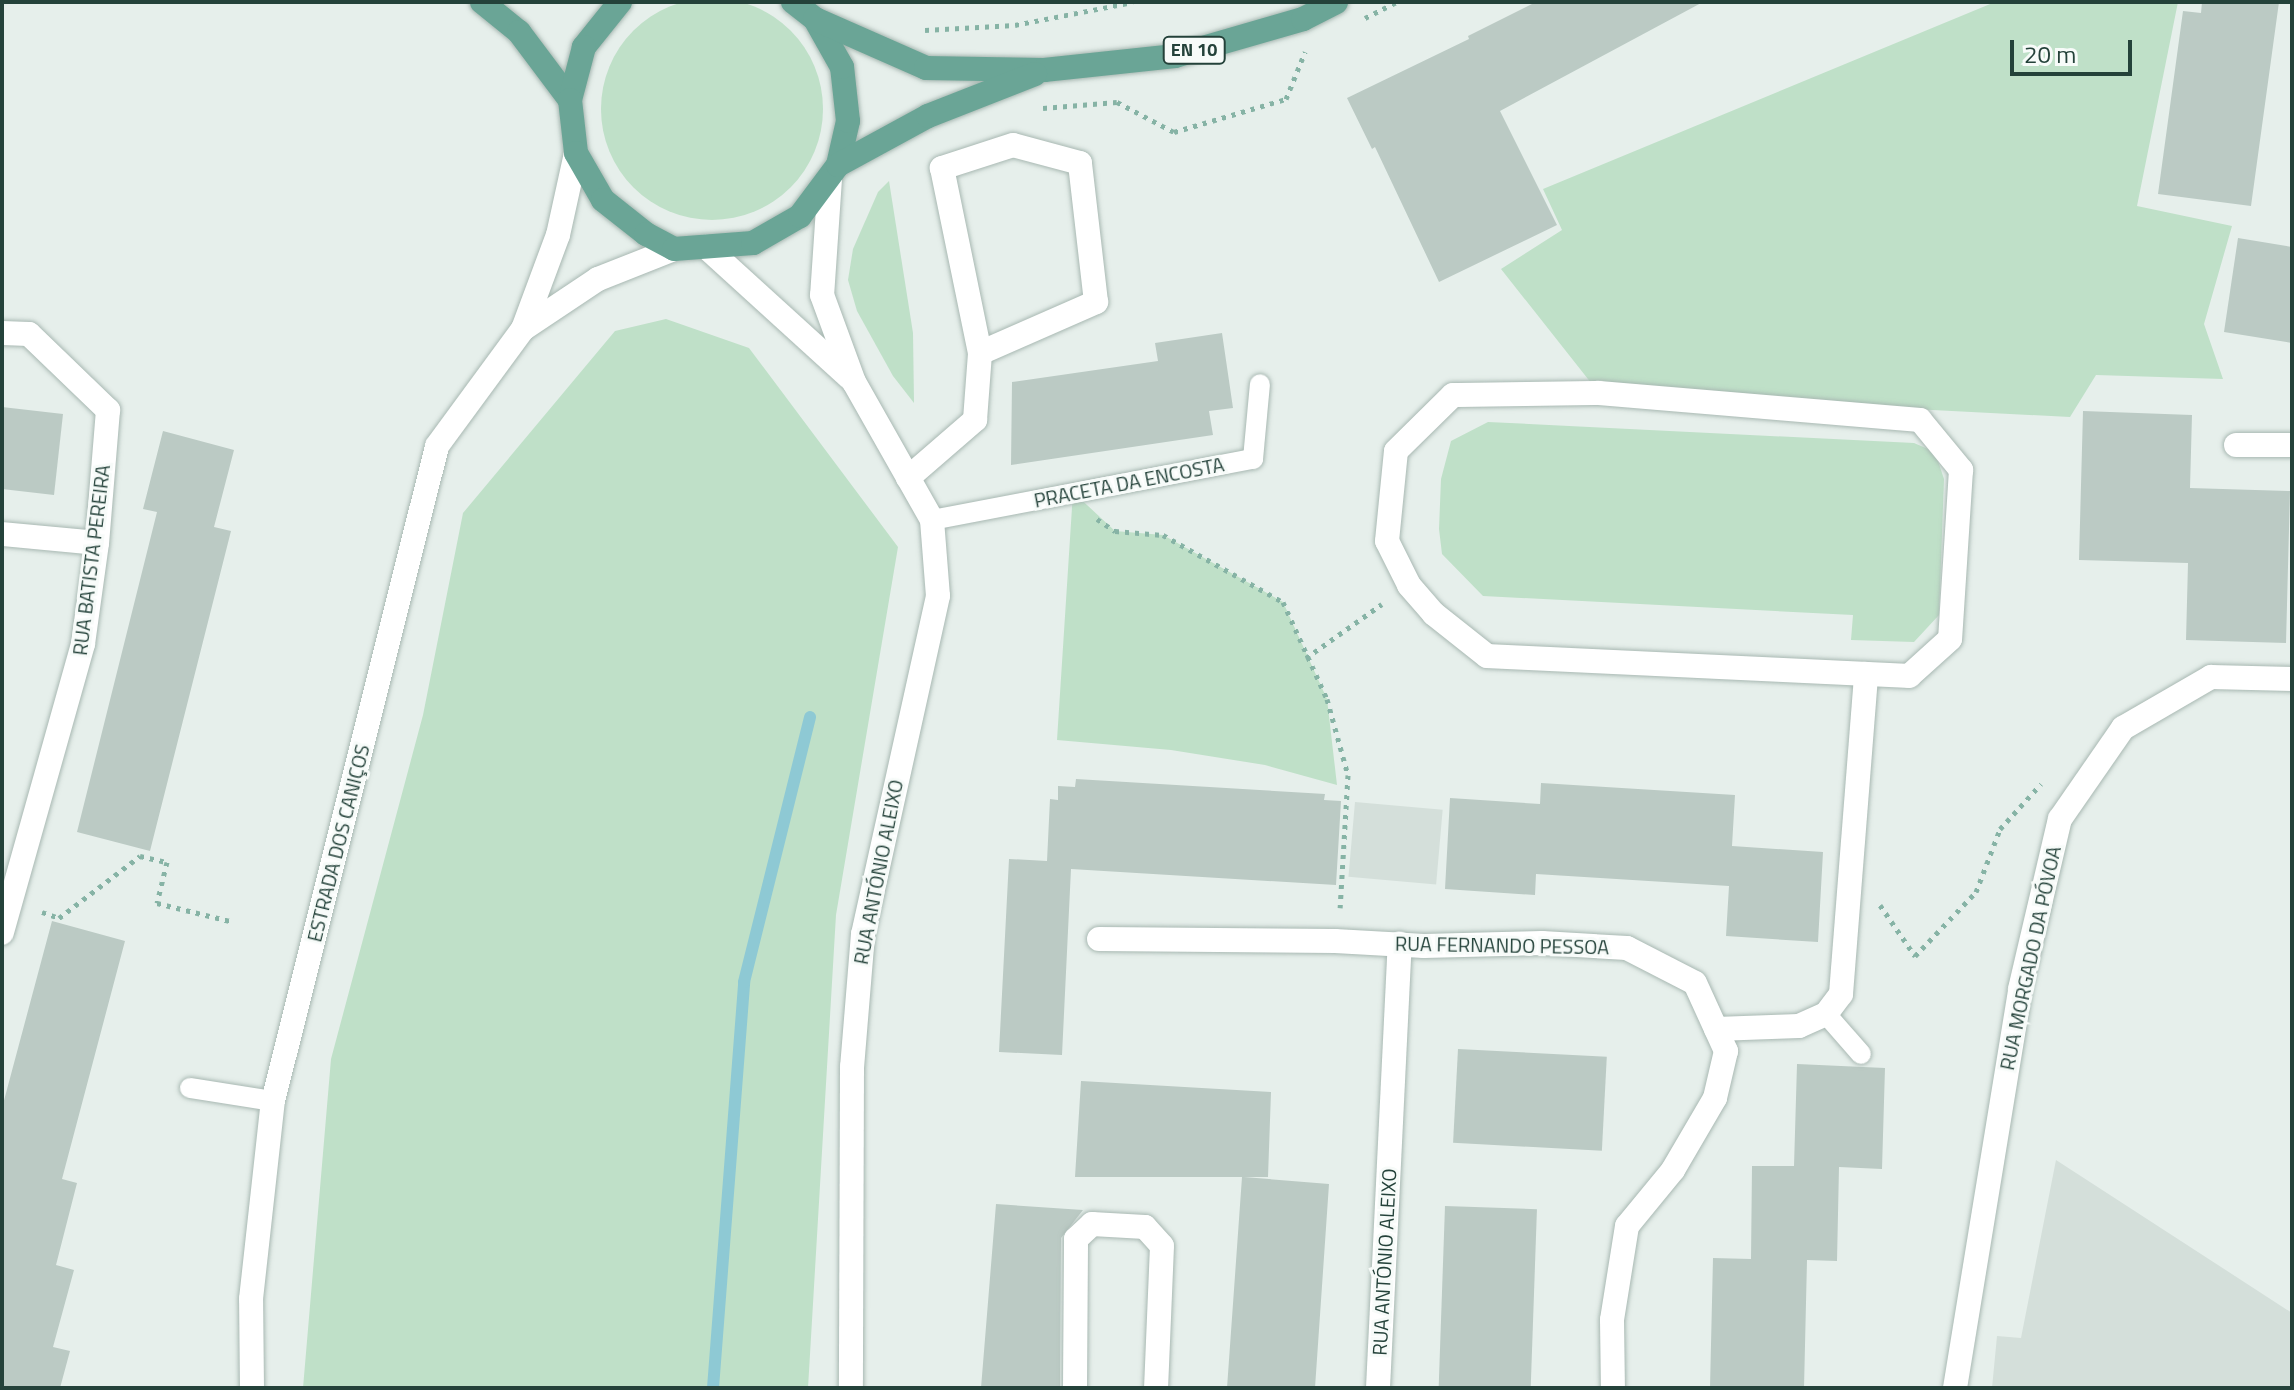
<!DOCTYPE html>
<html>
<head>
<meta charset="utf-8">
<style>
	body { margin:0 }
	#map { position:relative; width:2294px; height:1390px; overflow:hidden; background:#e6efeb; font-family:"Titillium Web",sans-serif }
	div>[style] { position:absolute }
	.built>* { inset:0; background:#d4dfda; transform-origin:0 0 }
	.green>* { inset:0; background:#bfe0c8 }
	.round { border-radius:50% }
	.stream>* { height:12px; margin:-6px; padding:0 6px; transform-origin:6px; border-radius:6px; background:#8ec9d4 }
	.building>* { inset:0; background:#bbcac4; transform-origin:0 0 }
	.path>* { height:5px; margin-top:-2.5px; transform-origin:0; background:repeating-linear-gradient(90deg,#86b3a5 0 4px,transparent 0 10px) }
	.roads { filter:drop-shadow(0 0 2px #a8b8b2) drop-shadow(0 0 2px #a8b8b2) }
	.service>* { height:20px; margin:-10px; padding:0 10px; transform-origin:10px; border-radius:10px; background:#fff }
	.minor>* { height:24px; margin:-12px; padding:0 12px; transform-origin:12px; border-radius:12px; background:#fff }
	.tertiary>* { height:24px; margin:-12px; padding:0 12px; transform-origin:12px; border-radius:12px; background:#fff }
	.primary>* { height:24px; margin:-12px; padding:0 12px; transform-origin:12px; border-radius:12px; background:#6aa596 }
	span { translate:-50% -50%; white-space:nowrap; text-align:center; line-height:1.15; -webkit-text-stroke:6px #f7fbf9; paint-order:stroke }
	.shield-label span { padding:2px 6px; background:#f7fbf9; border:2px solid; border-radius:6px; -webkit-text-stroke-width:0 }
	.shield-label { font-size:18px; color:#24423a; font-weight:700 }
	.street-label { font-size:20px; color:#24423a }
	.frame { position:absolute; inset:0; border:4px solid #24423a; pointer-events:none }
	.scale { position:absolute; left:2010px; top:40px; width:122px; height:36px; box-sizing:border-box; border:4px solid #24423a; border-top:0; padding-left:10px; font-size:24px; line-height:28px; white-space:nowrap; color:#24423a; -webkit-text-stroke:6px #f7fbf9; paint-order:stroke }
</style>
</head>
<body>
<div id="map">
	<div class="built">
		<i style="left:1355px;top:802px;width:88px;height:75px;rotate:5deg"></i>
		<i style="clip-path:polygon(2056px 1160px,2292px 1313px,2292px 1388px,1992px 1388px,1997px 1336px,2021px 1338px)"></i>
	</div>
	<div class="green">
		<i class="round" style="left:601px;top:-2px;width:222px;height:222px"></i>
		<i style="clip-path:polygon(1995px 2px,2178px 2px,2137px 206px,2232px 226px,2204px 324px,2223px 379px,2096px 375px,2070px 417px,1599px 393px,1501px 269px,1562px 230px,1543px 189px)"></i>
		<i style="clip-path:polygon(889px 181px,913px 333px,914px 403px,893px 376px,857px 311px,848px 280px,853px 249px,878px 192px)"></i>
		<i style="clip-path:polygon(666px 319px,749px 348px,898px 547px,836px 915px,808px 1388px,303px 1388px,331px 1059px,423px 715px,463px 513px,615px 331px)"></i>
		<i style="clip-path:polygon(1488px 422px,1914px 443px,1935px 452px,1944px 479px,1939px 615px,1914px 642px,1851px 640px,1853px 615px,1483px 596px,1442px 554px,1439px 529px,1441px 479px,1451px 441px)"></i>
		<i style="clip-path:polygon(1073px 492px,1115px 531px,1163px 535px,1283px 602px,1327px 699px,1337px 785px,1265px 765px,1171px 750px,1057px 740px)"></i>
	</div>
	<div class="stream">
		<i style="left:713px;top:1388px;width:407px;rotate:-85.6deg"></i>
		<i style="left:744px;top:982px;width:273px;rotate:-76deg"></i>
	</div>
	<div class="building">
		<i style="clip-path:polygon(1536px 2px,1703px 2px,1500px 111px,1557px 225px,1439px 282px,1375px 147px,1372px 149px,1347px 98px,1469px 39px,1468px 36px)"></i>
		<i style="clip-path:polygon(2202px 2px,2279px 2px,2251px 206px,2158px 194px,2183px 11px,2201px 13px)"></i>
		<i style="clip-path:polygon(2238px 238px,2292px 247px,2292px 343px,2224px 332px)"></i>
		<i style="clip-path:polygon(1222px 333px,1233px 408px,1209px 411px,1213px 435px,1011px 465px,1012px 382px,1158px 361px,1155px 343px)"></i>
		<i style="clip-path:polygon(2px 407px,63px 414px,54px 495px,2px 489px)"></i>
		<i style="clip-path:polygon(2083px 411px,2192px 415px,2190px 488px,2290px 491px,2286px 643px,2186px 640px,2188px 563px,2079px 560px)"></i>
		<i style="clip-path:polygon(163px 431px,234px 450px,214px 527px,231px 531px,150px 851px,77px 832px,157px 512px,143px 509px)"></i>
		<i style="clip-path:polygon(1076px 779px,1325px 794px,1324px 800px,1341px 801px,1336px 885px,1071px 869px,1062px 1055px,999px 1052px,1009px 859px,1047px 861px,1050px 799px,1058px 800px,1058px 786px,1075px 787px)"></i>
		<i style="clip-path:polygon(1541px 783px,1735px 795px,1732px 846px,1823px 852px,1818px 942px,1726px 936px,1729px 886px,1536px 874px,1535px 895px,1445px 889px,1450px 798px,1540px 804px)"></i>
		<i style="clip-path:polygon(52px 921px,125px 941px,62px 1179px,77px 1183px,56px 1265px,74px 1270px,53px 1347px,70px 1351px,60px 1388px,2px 1388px,2px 1108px)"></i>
		<i style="left:1458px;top:1049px;width:149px;height:94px;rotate:3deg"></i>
		<i style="clip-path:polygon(1797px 1064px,1885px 1068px,1882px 1169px,1839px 1167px,1837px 1261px,1807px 1260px,1804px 1388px,1710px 1388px,1713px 1258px,1751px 1259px,1752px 1166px,1794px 1166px)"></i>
		<i style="clip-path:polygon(1081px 1081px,1271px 1092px,1268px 1177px,1244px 1177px,1329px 1184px,1315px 1388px,1227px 1388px,1242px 1177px,1075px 1177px)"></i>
		<i style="clip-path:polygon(996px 1204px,1083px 1210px,1061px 1238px,1060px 1388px,981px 1388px)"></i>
		<i style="left:1445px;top:1206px;width:92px;height:182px;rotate:2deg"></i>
	</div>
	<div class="path">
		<i style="left:1365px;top:18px;width:36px;rotate:-27deg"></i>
		<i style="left:925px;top:30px;width:90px;rotate:-3.2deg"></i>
		<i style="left:1015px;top:25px;width:120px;rotate:-11deg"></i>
		<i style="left:1043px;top:108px;width:74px;rotate:-4.6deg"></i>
		<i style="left:1117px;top:102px;width:64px;rotate:27.8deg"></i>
		<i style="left:1174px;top:132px;width:117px;rotate:-16.4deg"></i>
		<i style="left:1286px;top:99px;width:51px;rotate:-68deg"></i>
		<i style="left:1097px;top:519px;width:22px;rotate:34deg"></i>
		<i style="left:1115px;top:531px;width:48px;rotate:4.8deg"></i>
		<i style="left:1163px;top:535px;width:137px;rotate:29.2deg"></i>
		<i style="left:1283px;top:602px;width:107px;rotate:65.6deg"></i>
		<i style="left:1327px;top:699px;width:79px;rotate:74.6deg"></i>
		<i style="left:1348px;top:775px;width:133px;rotate:93.4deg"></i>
		<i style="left:1306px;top:658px;width:93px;rotate:-35.4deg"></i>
		<i style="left:1880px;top:905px;width:62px;rotate:55.5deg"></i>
		<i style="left:1915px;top:956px;width:88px;rotate:-46.4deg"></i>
		<i style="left:1976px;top:892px;width:67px;rotate:-69.1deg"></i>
		<i style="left:2000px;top:829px;width:61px;rotate:-47.7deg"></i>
		<i style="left:42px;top:912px;width:18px;rotate:19deg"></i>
		<i style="left:59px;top:918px;width:102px;rotate:-37.4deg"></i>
		<i style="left:140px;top:856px;width:28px;rotate:13deg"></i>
		<i style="left:167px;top:862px;width:42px;rotate:103.7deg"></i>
		<i style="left:157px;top:903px;width:75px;rotate:13.9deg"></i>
	</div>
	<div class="roads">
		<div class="service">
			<i style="left:932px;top:520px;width:327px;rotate:-10.8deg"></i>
			<i style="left:1253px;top:459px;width:75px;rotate:-84.7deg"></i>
			<i style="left:1826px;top:1014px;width:53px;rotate:48.8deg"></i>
			<i style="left:190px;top:1088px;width:84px;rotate:8.9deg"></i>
		</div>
		<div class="minor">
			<i style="left:2px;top:333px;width:27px;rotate:2deg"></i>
			<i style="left:29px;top:334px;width:110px;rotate:43.9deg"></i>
			<i style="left:108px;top:410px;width:133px;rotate:94.7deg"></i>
			<i style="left:97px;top:543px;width:102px;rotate:97.9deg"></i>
			<i style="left:83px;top:644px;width:300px;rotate:105.7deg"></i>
			<i style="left:1599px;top:393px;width:322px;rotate:4.8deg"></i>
			<i style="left:1920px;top:420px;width:65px;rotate:50.6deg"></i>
			<i style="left:1961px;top:470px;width:169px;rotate:93.7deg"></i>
			<i style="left:1950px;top:639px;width:55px;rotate:137.9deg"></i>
			<i style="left:1909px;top:676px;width:422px;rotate:-177.3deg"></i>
			<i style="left:1487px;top:656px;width:68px;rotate:-141.6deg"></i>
			<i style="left:1434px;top:614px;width:38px;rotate:-131deg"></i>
			<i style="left:1409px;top:585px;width:49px;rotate:-116.6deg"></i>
			<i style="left:1387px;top:541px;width:90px;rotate:-84.3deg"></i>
			<i style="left:1396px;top:451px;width:80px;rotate:-44.5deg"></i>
			<i style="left:1453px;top:395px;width:146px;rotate:-0.8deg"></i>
			<i style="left:2236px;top:445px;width:56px"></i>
			<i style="left:908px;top:478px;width:89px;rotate:-40.9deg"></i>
			<i style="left:975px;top:420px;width:67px;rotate:-85.7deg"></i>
			<i style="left:980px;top:353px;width:127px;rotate:-23.7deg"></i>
			<i style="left:1096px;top:302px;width:140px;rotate:-96.6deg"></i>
			<i style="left:1080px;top:163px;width:69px;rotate:-165deg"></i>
			<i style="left:1013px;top:145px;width:75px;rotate:162.1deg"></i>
			<i style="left:942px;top:168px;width:189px;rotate:78.4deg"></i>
			<i style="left:2px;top:534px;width:95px;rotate:5.4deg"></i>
			<i style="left:1099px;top:939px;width:236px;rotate:0.5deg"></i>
			<i style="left:1335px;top:941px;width:89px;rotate:3.2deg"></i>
			<i style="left:1424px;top:946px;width:118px;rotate:-1.5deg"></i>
			<i style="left:1542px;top:943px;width:85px;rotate:3.4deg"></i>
			<i style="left:1627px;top:948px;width:76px;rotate:27.2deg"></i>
			<i style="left:1695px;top:983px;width:75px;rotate:65.5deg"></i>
			<i style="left:1726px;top:1051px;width:48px;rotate:103.2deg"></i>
			<i style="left:1715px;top:1098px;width:83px;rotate:120.3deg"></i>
			<i style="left:1673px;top:1170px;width:72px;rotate:129.4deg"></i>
			<i style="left:1627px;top:1226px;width:95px;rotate:99.1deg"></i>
			<i style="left:1612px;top:1320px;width:68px;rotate:89.2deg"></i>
			<i style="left:1716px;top:1029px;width:83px;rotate:-2.1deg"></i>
			<i style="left:1799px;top:1026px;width:30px;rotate:-24deg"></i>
			<i style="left:1826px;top:1014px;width:25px;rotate:-53deg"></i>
			<i style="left:1841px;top:994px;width:321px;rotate:-85.5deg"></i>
			<i style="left:1075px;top:1388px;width:149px;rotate:-89.6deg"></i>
			<i style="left:1076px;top:1239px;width:22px;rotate:-43deg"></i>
			<i style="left:1092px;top:1224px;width:53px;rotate:3.2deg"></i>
			<i style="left:1145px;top:1227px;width:25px;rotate:48deg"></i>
			<i style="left:1162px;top:1246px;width:142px;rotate:92.4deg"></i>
			<i style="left:1378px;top:1388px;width:445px;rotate:-87.2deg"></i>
			<i style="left:1955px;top:1388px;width:404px;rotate:-80.7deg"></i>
			<i style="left:2020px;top:989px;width:175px;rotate:-76.8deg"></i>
			<i style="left:2060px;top:819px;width:111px;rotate:-55.3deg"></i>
			<i style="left:2123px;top:728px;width:102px;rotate:-30.1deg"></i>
			<i style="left:2211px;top:677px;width:81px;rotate:1.4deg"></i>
		</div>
		<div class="tertiary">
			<i style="left:830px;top:179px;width:116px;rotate:93.9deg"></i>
			<i style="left:822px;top:295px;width:93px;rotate:69.8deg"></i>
			<i style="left:854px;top:382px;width:159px;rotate:60.5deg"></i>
			<i style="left:932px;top:520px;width:76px;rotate:85.5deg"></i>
			<i style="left:938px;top:596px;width:346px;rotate:102.5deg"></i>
			<i style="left:863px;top:934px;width:133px;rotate:94.7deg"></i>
			<i style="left:852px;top:1067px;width:321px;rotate:90.2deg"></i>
			<i style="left:706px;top:247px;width:193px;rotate:42.3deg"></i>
			<i style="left:523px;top:329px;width:90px;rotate:-33.7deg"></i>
			<i style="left:598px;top:279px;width:82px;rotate:-21.5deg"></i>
			<i style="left:252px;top:1388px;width:89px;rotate:-90.6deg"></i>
			<i style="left:251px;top:1299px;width:199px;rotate:-83.7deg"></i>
			<i style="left:273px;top:1101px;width:675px;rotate:-75.94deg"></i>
			<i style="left:437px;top:446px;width:145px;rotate:-53.7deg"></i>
			<i style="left:523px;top:329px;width:100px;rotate:-69.6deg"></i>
			<i style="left:558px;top:235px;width:84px;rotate:-77.6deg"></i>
		</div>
		<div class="primary">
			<i style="left:482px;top:2px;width:48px;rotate:39deg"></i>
			<i style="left:519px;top:32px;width:85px;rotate:53.1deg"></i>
			<i style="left:620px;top:2px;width:58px;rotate:128.7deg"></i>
			<i style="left:584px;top:47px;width:55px;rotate:104.8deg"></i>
			<i style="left:570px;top:100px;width:53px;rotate:83.5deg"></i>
			<i style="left:576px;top:153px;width:54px;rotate:60.1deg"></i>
			<i style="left:603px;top:200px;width:55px;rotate:38.3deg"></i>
			<i style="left:646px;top:234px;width:32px;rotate:28deg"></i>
			<i style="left:674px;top:249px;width:79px;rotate:-4.3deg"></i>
			<i style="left:753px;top:243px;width:54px;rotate:-29.9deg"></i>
			<i style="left:800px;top:216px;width:64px;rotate:-53.3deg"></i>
			<i style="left:838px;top:165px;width:45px;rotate:-77.2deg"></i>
			<i style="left:848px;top:121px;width:54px;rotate:-96.3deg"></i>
			<i style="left:842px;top:67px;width:55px;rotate:-119.4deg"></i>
			<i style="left:815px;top:19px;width:28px;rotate:-142deg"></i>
			<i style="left:815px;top:19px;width:121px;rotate:23.8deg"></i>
			<i style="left:926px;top:68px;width:118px;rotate:1deg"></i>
			<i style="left:1044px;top:70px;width:132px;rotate:-6.1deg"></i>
			<i style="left:1175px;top:56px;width:133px;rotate:-16.1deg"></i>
			<i style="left:1303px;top:19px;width:37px;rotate:-27deg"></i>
			<i style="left:838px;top:165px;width:102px;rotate:-28.6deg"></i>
			<i style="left:928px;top:116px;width:115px;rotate:-21.4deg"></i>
		</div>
	</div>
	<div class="shield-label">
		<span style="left:1194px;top:50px">EN 10</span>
	</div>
	<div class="street-label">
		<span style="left:1129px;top:482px;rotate:-11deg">PRACETA DA ENCOSTA</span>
		<span style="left:91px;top:560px;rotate:-83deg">RUA BATISTA PEREIRA</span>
		<span style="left:338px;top:843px;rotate:-76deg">ESTRADA DOS CANIÇOS</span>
		<span style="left:878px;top:872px;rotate:-79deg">RUA ANTÓNIO ALEIXO</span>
		<span style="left:1502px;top:945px;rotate:1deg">RUA FERNANDO PESSOA</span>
		<span style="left:2030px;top:958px;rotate:-78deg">RUA MORGADO DA PÓVOA</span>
		<span style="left:1384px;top:1262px;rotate:-87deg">RUA ANTÓNIO ALEIXO</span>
	</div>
	<div class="frame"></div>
	<div class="scale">20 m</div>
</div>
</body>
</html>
